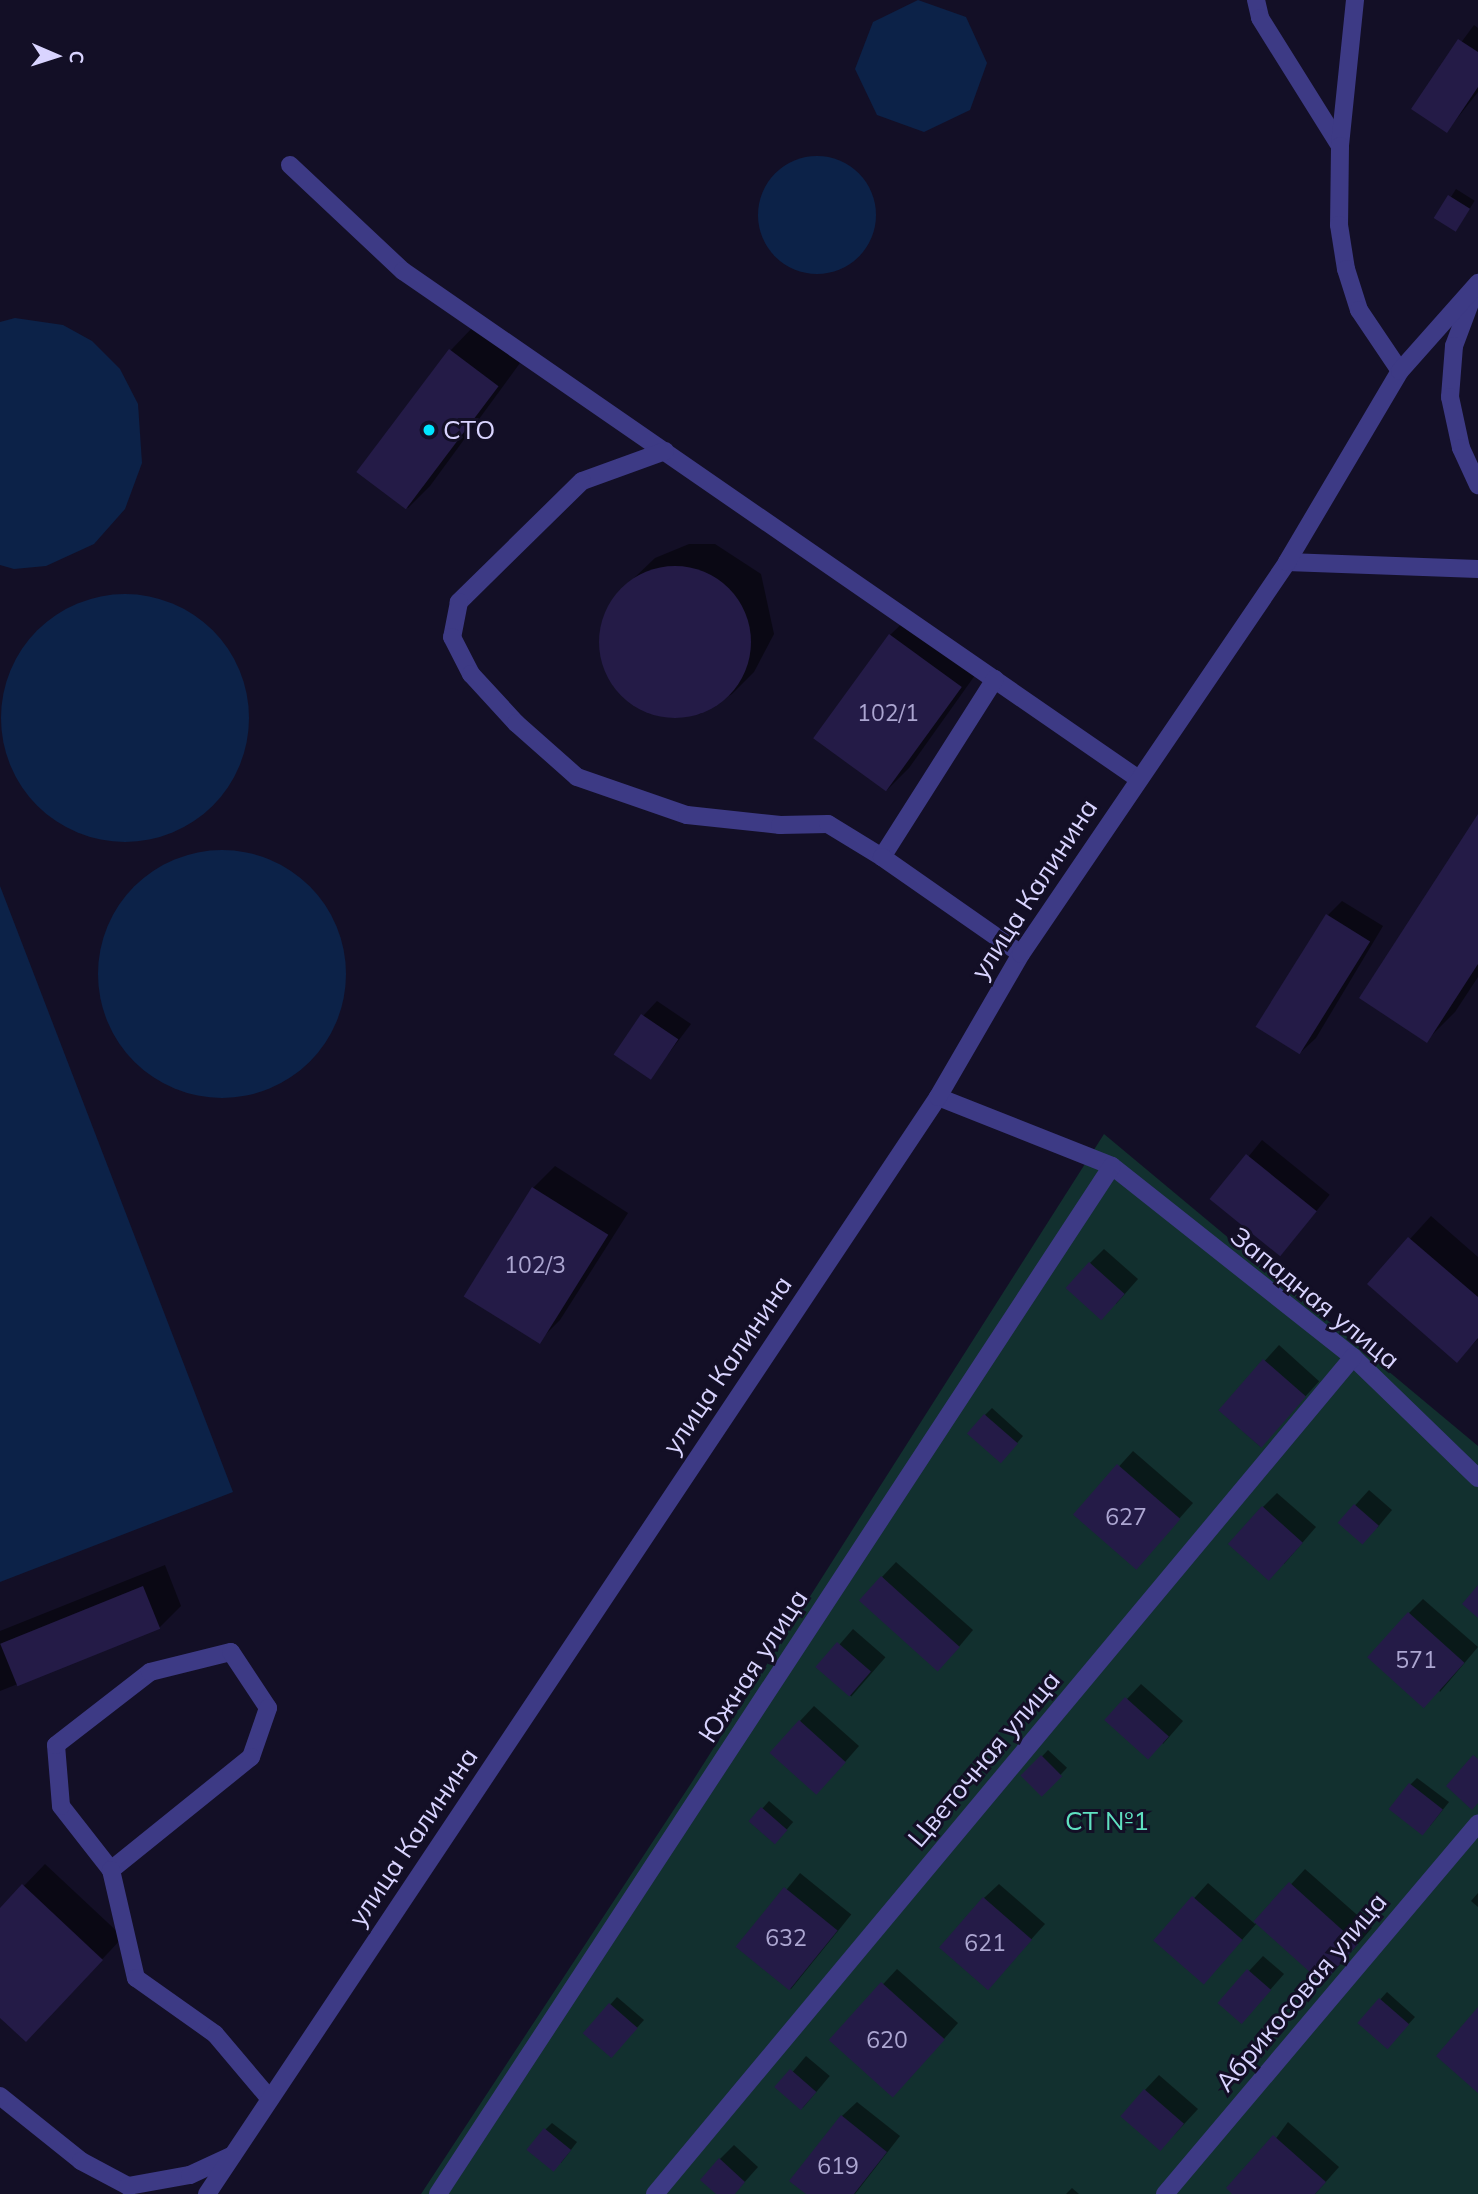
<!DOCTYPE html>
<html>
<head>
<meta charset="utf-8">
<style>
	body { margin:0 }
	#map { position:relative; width:1478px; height:2194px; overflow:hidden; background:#130f26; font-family:Mulish,sans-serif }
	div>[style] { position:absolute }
	.green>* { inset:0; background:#12302f }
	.water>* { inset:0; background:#0c2248 }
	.round { border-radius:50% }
	.shadow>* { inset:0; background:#0007; transform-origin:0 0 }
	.building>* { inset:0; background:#241b47; transform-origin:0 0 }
	.lane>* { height:18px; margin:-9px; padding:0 9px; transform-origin:9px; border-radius:9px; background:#3d3a85 }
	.street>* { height:18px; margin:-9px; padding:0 9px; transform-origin:9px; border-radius:9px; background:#3d3a85 }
	.dots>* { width:19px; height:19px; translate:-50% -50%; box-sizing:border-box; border:4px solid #130f26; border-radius:50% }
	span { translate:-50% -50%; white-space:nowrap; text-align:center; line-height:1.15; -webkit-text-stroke:6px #130f26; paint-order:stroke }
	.number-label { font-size:23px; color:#aca6d1 }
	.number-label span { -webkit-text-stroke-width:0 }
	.poi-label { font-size:26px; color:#d9d4ff }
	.left { translate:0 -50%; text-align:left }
	.street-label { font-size:26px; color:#d9d4ff }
	.park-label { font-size:26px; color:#5fe0c0 }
	.north { position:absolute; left:21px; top:21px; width:70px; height:70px; -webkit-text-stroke:5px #130f26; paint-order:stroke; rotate:93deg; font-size:19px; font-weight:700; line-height:28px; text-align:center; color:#d9d4ff }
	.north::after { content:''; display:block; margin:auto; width:24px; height:32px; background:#d9d4ff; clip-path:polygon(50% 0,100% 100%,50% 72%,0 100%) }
</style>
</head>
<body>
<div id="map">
	<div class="green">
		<i style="clip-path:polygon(1104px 1134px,1478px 1446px,1478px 2194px,421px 2194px,692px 1782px)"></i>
	</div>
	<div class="water">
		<i style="clip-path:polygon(918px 0,966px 17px,987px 63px,970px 110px,924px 132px,877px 115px,855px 69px,873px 22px)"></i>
		<i class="round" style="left:758px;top:156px;width:118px;height:118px"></i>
		<i style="clip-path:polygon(15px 318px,63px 325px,92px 341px,120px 369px,138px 404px,142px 463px,125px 509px,94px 544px,46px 566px,14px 569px,0 565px,0 322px)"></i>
		<i class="round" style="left:1px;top:594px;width:248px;height:248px"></i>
		<i class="round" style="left:98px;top:850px;width:248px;height:248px"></i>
		<i style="clip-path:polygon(0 886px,233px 1492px,0 1582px)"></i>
	</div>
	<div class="shadow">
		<i style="clip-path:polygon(1474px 25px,1478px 28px,1478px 92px,1447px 131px,1413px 108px)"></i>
		<i style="left:1456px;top:189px;width:22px;height:35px;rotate:32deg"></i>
		<i style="clip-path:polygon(472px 328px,520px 363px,430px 486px,408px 508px,360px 473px,451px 350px)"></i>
		<i style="clip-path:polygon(689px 544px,715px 544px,761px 574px,774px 634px,754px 672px,732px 694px,700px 714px,659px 716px,629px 702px,604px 667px,600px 637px,612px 601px,632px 580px,655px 558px)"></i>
		<i style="clip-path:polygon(912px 614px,983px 664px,909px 768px,887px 790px,890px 635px)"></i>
		<i style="clip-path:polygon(1478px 817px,1478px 977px,1455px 1012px,1427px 1040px)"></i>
		<i style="clip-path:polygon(1342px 901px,1383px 926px,1316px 1038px,1301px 1052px,1327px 916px)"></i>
		<i style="clip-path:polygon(657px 1001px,691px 1024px,650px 1078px,643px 1016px)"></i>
		<i style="left:1262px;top:1140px;width:87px;height:77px;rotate:39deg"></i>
		<i style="clip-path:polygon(555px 1166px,628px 1213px,560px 1320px,538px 1342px,533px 1188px)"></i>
		<i style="clip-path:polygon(1431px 1216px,1478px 1257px,1478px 1339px,1457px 1360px,1369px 1284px)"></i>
		<i style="clip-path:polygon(1104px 1249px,1138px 1279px,1116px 1304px,1090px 1263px)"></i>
		<i style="left:1279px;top:1345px;width:54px;height:88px;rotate:42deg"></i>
		<i style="clip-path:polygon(992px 1408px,1023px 1436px,1007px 1455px,985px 1415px)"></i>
		<i style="clip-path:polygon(1133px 1451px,1193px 1503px,1149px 1553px,1075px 1515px)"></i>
		<i style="clip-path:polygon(1369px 1490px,1392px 1510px,1377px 1528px,1340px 1522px)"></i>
		<i style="clip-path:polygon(1277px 1493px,1316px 1527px,1284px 1564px,1263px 1507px)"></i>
		<i style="clip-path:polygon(896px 1562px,973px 1630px,953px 1654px,882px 1577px)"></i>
		<i style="clip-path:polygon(165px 1565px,181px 1606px,159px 1628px,0 1691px,0 1631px)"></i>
		<i style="clip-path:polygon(1423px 1599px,1478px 1647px,1440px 1692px,1409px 1613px)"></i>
		<i style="left:853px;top:1629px;width:43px;height:52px;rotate:41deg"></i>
		<i style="clip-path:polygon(1141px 1684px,1183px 1721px,1163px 1744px,1127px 1699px)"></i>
		<i style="clip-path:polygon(814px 1706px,859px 1746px,831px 1778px,800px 1721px)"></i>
		<i style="left:1048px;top:1750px;width:26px;height:35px;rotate:43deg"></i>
		<i style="clip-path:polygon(1417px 1778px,1449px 1802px,1430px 1826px,1410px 1785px)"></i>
		<i style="left:769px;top:1801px;width:32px;height:28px;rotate:41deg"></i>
		<i style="clip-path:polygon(45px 1864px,123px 1937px,47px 2018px,0 2015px,0 1911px)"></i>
		<i style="clip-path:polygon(1305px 1869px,1372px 1928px,1338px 1967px,1257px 1923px,1218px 1967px,1156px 1940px,1208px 1883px,1255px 1924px)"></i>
		<i style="left:800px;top:1873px;width:66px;height:96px;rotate:39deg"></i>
		<i style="clip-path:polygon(999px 1884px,1045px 1924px,1001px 1973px,984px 1898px)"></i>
		<i style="clip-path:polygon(1478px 1893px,1478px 1907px,1471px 1901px)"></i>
		<i style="clip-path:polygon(1263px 1956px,1284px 1974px,1255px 2007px,1249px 1971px)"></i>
		<i style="clip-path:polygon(897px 1969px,958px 2023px,908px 2080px,832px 2040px)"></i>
		<i style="clip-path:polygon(1387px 1992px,1415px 2017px,1394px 2040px,1360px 2022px)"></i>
		<i style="clip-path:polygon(617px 1997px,644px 2020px,617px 2050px,585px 2033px)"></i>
		<i style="left:806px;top:2056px;width:31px;height:42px;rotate:40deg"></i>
		<i style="clip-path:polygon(1159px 2075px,1198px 2109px,1174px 2135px,1145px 2090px)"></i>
		<i style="clip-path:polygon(857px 2102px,900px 2136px,855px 2194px,808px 2194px,842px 2116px)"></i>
		<i style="clip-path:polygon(1288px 2122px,1339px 2167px,1315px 2194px,1235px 2194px)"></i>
		<i style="clip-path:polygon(552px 2123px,577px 2142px,561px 2163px,545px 2130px)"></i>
		<i style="clip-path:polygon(734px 2145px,758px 2167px,734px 2194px,718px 2194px,720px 2159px)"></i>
		<i style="clip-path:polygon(1072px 2188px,1079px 2194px,1066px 2194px)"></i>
	</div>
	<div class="building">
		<i style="clip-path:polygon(1458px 39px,1478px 52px,1478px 87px,1447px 133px,1411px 109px)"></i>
		<i style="left:1448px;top:195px;width:26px;height:27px;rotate:32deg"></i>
		<i style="left:449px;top:349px;width:62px;height:154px;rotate:37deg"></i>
		<i class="round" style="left:599px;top:566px;width:152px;height:152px"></i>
		<i style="left:889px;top:634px;width:90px;height:129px;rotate:36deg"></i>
		<i style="clip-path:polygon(1478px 814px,1478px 964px,1427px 1043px,1359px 998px)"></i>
		<i style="left:1326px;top:914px;width:52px;height:133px;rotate:32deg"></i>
		<i style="left:641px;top:1014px;width:45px;height:49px;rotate:34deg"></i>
		<i style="left:1246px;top:1154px;width:91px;height:58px;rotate:39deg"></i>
		<i style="left:532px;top:1187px;width:90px;height:129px;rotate:32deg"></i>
		<i style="clip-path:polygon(1408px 1237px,1478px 1297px,1478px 1338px,1457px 1363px,1367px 1284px)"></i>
		<i style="left:1089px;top:1262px;width:48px;height:35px;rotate:42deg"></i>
		<i style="left:1263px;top:1359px;width:57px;height:68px;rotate:41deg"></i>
		<i style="left:984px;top:1414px;width:45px;height:26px;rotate:41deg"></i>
		<i style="left:1117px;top:1464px;width:84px;height:67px;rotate:41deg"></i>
		<i style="left:1354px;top:1504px;width:33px;height:25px;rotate:41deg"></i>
		<i style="left:1262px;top:1506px;width:55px;height:51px;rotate:42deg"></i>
		<i style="left:881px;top:1576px;width:106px;height:33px;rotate:42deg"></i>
		<i style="clip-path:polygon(1478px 1585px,1478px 1618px,1462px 1604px)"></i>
		<i style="left:143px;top:1586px;width:46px;height:154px;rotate:68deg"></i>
		<i style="left:1408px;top:1612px;width:76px;height:61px;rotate:42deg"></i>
		<i style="left:837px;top:1642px;width:45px;height:33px;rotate:41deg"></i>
		<i style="left:1125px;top:1697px;width:59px;height:31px;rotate:42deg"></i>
		<i style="left:799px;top:1720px;width:63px;height:44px;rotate:42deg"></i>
		<i style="left:1041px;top:1755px;width:30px;height:29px;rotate:45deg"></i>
		<i style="clip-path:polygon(1473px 1755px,1478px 1759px,1478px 1803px,1472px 1810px,1446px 1786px)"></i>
		<i style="left:1409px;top:1783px;width:43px;height:33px;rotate:38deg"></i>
		<i style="left:761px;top:1807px;width:35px;height:19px;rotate:41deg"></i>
		<i style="left:1289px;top:1882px;width:93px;height:53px;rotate:42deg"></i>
		<i style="clip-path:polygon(22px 1884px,103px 1960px,26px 2042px,0 2018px,0 1908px)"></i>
		<i style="left:784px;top:1887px;width:69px;height:77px;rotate:39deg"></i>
		<i style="left:1192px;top:1896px;width:67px;height:59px;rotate:41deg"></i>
		<i style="left:983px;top:1897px;width:65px;height:67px;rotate:41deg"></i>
		<i style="left:1247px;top:1969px;width:32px;height:45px;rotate:41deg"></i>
		<i style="left:881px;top:1982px;width:86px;height:78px;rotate:42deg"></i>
		<i style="left:1379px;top:1998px;width:40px;height:33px;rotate:41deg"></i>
		<i style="left:609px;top:2003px;width:38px;height:40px;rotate:41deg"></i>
		<i style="clip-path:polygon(1478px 2007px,1478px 2093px,1436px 2056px)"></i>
		<i style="left:790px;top:2069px;width:35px;height:24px;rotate:41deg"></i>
		<i style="left:1144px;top:2089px;width:53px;height:36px;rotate:41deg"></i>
		<i style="clip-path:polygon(841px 2115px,887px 2152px,854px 2194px,806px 2194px,789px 2181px)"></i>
		<i style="left:544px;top:2128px;width:35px;height:28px;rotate:39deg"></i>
		<i style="clip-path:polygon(1273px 2135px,1326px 2182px,1315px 2194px,1232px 2194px,1226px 2188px)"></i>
		<i style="clip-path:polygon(719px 2158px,745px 2182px,735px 2194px,716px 2194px,700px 2180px)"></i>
	</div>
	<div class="lane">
		<i style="left:1256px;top:0;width:18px;rotate:77deg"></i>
		<i style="left:1260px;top:18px;width:151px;rotate:58deg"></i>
		<i style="left:1355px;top:0;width:147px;rotate:95.9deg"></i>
		<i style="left:1340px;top:146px;width:79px;rotate:90.7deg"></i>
		<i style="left:1339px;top:225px;width:45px;rotate:81deg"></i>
		<i style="left:1346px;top:269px;width:43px;rotate:72.4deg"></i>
		<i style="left:1359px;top:310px;width:73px;rotate:56.1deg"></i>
		<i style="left:290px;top:165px;width:155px;rotate:43.2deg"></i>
		<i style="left:403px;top:271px;width:892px;rotate:34.63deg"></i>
		<i style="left:665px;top:451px;width:88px;rotate:160.1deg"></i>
		<i style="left:582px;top:481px;width:173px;rotate:135.5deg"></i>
		<i style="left:459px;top:602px;width:36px;rotate:101deg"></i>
		<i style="left:452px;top:637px;width:42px;rotate:62.8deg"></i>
		<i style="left:471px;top:674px;width:67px;rotate:47.4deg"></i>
		<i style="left:516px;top:723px;width:81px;rotate:41.5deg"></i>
		<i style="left:577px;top:777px;width:116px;rotate:19.1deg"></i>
		<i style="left:687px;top:815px;width:94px;rotate:6.1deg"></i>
		<i style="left:780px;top:825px;width:48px;rotate:-1.2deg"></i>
		<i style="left:828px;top:824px;width:63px;rotate:31.4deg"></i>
		<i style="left:995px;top:679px;width:211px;rotate:122.4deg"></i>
		<i style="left:882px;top:857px;width:169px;rotate:34.9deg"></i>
		<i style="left:111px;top:1870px;width:81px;rotate:-128deg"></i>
		<i style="left:61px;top:1806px;width:61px;rotate:-94.7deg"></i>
		<i style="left:56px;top:1745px;width:119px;rotate:-37.8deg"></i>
		<i style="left:150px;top:1672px;width:83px;rotate:-13.9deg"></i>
		<i style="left:231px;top:1652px;width:67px;rotate:56.5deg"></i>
		<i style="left:268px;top:1708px;width:52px;rotate:109.1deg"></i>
		<i style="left:251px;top:1757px;width:180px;rotate:141.1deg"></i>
		<i style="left:111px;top:1870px;width:111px;rotate:77deg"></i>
		<i style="left:136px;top:1978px;width:97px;rotate:35.3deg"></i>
		<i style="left:215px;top:2034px;width:85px;rotate:49.8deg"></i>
		<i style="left:0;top:2096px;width:104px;rotate:38.7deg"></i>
		<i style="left:81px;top:2161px;width:53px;rotate:28deg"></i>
		<i style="left:128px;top:2186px;width:63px;rotate:-10.1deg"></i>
		<i style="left:190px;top:2175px;width:47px;rotate:-24.9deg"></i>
	</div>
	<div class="street">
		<i style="left:1472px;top:298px;width:51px;rotate:110.6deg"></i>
		<i style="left:1454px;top:346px;width:51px;rotate:94.5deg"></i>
		<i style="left:1450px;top:397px;width:52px;rotate:77.8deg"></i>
		<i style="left:1461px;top:448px;width:41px;rotate:65.3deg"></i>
		<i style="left:1287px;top:562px;width:191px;rotate:2.1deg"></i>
		<i style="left:938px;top:1097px;width:187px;rotate:21.6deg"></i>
		<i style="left:1112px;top:1166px;width:308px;rotate:38.4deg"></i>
		<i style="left:1353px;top:1357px;width:174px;rotate:44.1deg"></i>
		<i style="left:207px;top:2194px;width:1318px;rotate:-56.32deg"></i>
		<i style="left:938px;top:1097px;width:165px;rotate:-59.9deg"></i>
		<i style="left:1021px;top:954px;width:474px;rotate:-55.8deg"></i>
		<i style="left:1287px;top:562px;width:222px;rotate:-59.4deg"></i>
		<i style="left:1400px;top:371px;width:118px;rotate:-48.4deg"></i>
		<i style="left:438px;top:2194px;width:1229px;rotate:-56.75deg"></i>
		<i style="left:655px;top:2194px;width:1090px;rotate:-50.17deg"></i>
		<i style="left:1165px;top:2194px;width:485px;rotate:-49.8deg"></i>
	</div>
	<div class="dots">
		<i style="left:429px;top:430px;background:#00e5ff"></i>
	</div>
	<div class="number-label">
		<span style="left:888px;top:713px">102/1</span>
		<span style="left:535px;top:1265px">102/3</span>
		<span style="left:1126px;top:1517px">627</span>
		<span style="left:1416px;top:1660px">571</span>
		<span style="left:786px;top:1938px">632</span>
		<span style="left:985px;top:1943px">621</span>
		<span style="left:887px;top:2040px">620</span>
		<span style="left:838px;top:2166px">619</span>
	</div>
	<div class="poi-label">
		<span class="left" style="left:443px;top:430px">СТО</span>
	</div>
	<div class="street-label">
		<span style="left:1034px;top:889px;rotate:-57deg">улица Калинина</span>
		<span style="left:1315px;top:1298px;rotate:39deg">Западная улица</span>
		<span style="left:727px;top:1365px;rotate:-56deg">улица Калинина</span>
		<span style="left:753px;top:1666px;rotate:-57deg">Южная улица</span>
		<span style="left:984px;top:1759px;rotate:-50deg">Цветочная улица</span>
		<span style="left:413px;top:1837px;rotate:-56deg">улица Калинина</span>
		<span style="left:1301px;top:1992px;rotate:-50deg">Абрикосовая улица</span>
	</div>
	<div class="park-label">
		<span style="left:1107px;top:1821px">СТ №1</span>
	</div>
	<div class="north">С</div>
</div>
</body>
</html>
